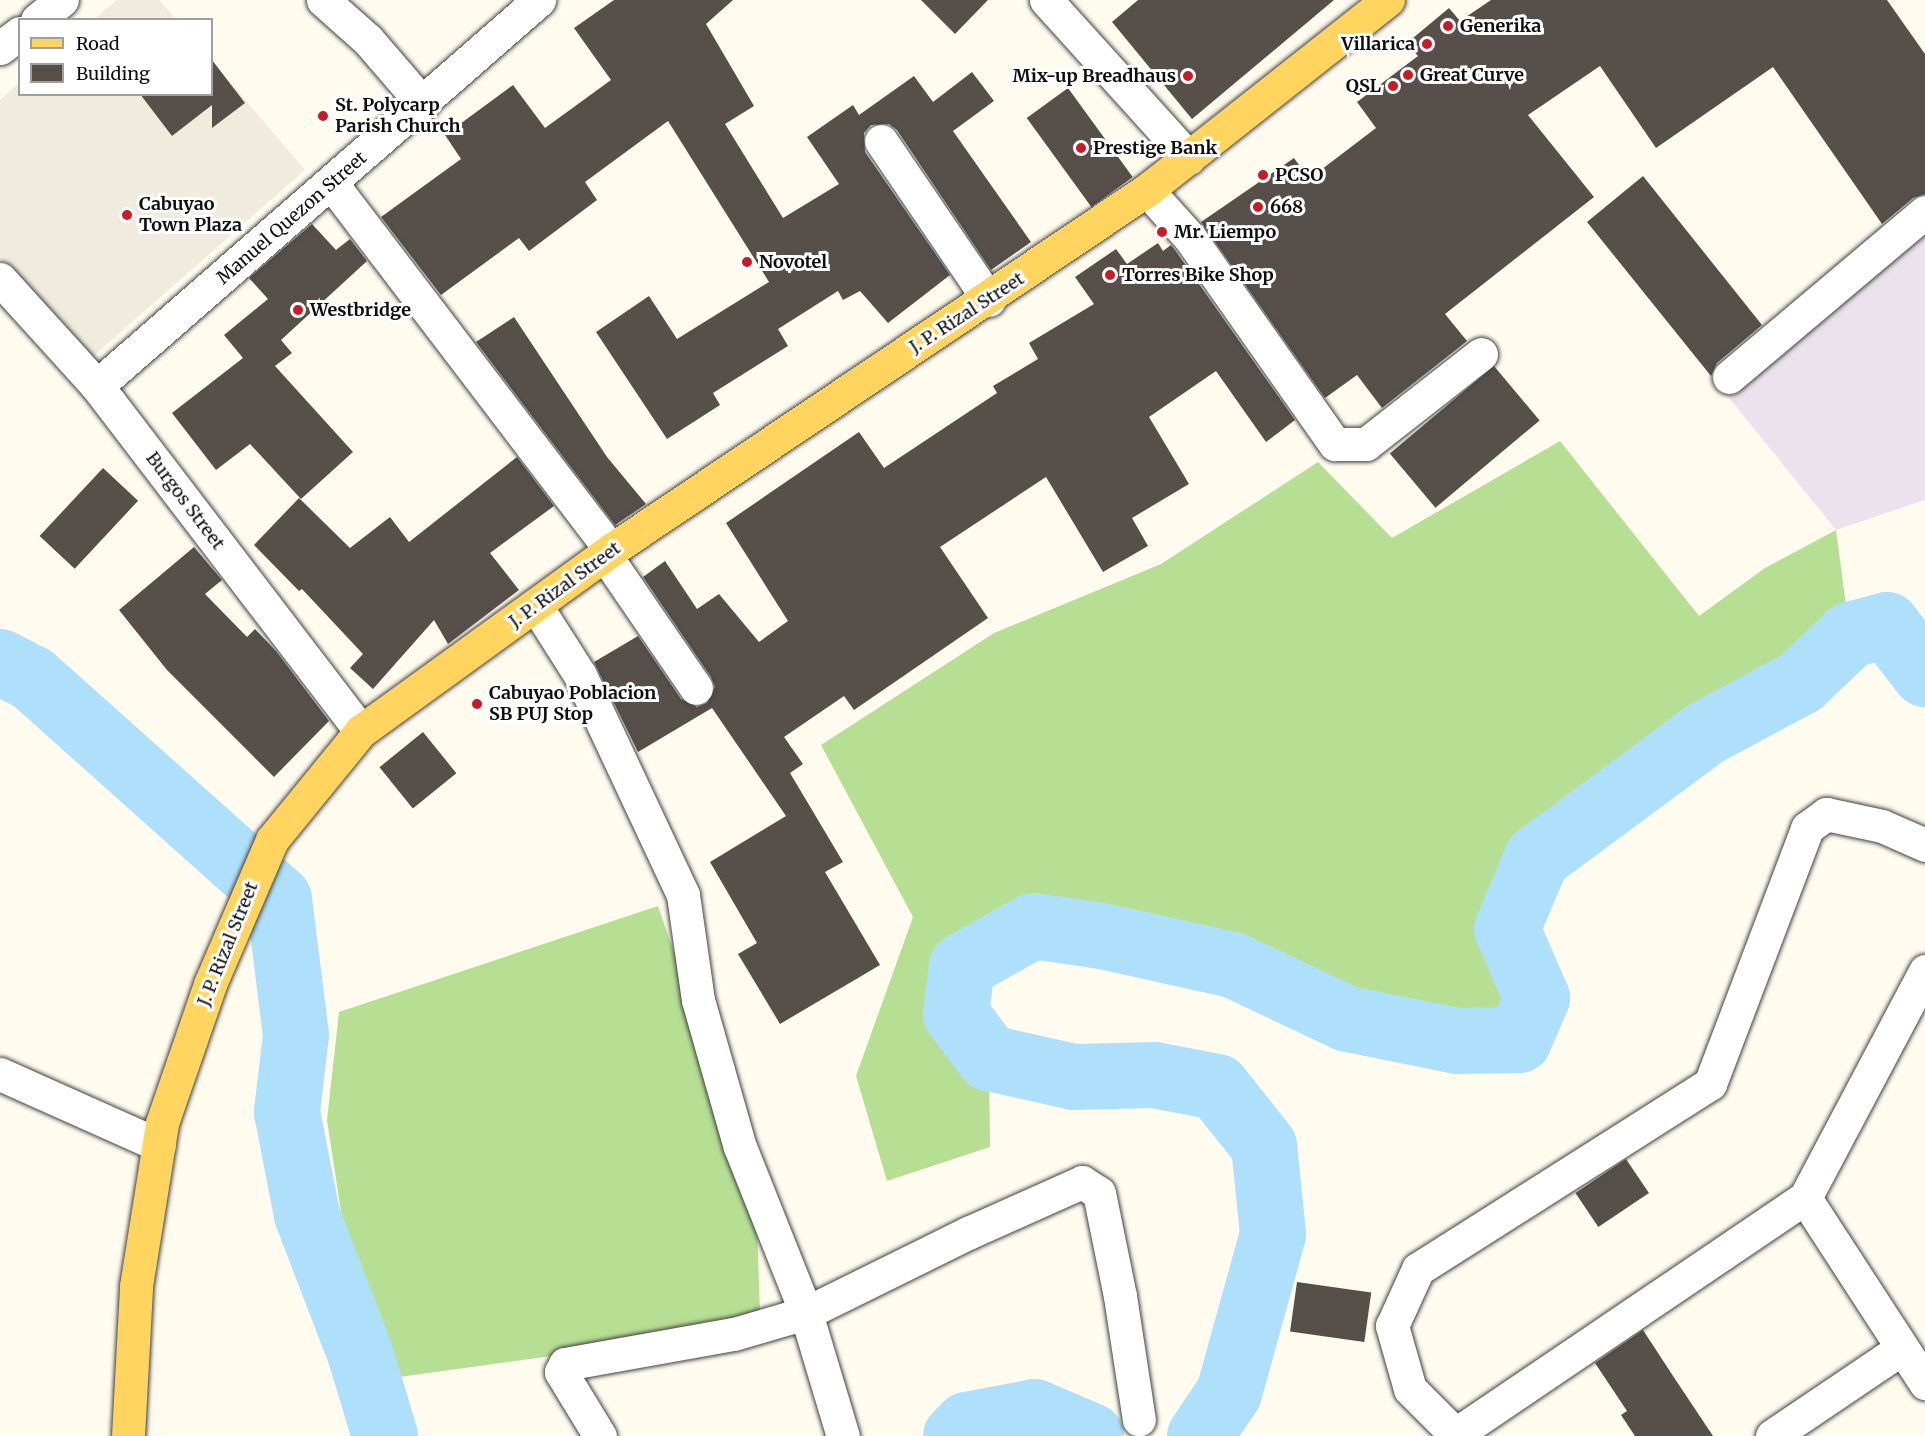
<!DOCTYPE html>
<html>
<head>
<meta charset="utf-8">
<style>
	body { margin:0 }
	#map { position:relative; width:1925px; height:1436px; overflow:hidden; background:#fffcef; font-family:Merriweather,serif }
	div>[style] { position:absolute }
	.industrial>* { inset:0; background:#ece2ed }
	.forest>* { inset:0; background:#b6df93 }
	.plaza>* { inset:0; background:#f0ebdd }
	.river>* { height:66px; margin:-33px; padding:0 33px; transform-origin:33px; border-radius:33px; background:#afe0fb }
	.building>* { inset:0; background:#574f49; transform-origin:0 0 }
	.roads { filter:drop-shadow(0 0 2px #414141) drop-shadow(0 0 2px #414141) }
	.minor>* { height:33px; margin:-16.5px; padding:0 16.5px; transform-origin:16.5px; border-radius:16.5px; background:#fff }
	.major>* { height:33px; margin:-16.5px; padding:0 16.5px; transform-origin:16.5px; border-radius:16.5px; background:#ffd55f }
	.dots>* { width:16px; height:16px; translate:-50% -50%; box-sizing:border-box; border:3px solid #fff; border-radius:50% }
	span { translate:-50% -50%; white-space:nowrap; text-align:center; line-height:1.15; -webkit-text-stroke:6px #fff; paint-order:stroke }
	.poi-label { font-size:18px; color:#0e0e0e; font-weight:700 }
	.left { translate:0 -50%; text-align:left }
	.right { translate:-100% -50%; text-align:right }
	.street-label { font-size:18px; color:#0e0e0e }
	.legend { position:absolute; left:18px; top:18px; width:195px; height:78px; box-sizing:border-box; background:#fff; border:2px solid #9f9f9f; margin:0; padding:8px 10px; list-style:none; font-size:18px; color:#0e0e0e }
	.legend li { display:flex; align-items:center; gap:12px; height:30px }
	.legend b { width:30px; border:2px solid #9f9f9f }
</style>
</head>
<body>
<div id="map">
	<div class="industrial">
		<i style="clip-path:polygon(1925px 216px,1925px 500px,1836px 530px,1721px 388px)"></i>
	</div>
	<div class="forest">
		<i style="clip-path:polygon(1560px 441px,1699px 616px,1765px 568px,1836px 530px,1850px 635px,1801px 682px,1706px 733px,1537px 858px,1508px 929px,1537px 998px,1519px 1040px,1457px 1041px,1348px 1019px,1233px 965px,1103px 936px,1033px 926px,962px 966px,956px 1014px,989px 1058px,990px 1147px,887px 1181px,856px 1076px,913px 917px,821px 745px,994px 633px,1161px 564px,1318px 462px,1392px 538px)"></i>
		<i style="clip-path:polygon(658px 906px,692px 1004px,757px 1225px,760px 1314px,750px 1329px,392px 1378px,349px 1264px,327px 1120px,339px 1012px)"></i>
	</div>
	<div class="plaza">
		<i style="clip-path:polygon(117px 0,159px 0,176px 19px,94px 19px)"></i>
		<i style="clip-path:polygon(212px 61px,305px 170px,89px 360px,0 259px,0 100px,19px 83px,20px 94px,212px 94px)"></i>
	</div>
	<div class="river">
		<i style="left:0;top:662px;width:36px;rotate:27deg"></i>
		<i style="left:32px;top:678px;width:331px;rotate:41.8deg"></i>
		<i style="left:279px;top:899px;width:137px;rotate:82.9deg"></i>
		<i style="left:296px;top:1035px;width:78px;rotate:96.7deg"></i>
		<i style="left:287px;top:1112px;width:105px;rotate:79deg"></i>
		<i style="left:307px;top:1215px;width:148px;rotate:69deg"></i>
		<i style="left:360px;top:1353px;width:87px;rotate:73.2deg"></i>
		<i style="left:956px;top:1436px;width:16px;rotate:-45deg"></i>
		<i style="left:967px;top:1425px;width:69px;rotate:-10.8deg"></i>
		<i style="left:1035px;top:1412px;width:61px;rotate:23.2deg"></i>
		<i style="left:1200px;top:1436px;width:52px;rotate:-56deg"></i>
		<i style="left:1229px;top:1393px;width:165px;rotate:-74.5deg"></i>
		<i style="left:1273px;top:1234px;width:88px;rotate:-95.8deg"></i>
		<i style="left:1264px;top:1146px;width:75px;rotate:-128.5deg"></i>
		<i style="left:1217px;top:1087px;width:64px;rotate:-169.2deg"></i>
		<i style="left:1154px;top:1075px;width:80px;rotate:178.6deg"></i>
		<i style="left:1074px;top:1077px;width:87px;rotate:-167.4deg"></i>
		<i style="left:989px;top:1058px;width:55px;rotate:-126.9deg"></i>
		<i style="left:956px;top:1014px;width:48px;rotate:-82.9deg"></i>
		<i style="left:962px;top:966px;width:81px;rotate:-29.4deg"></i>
		<i style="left:1033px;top:926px;width:70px;rotate:8.2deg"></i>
		<i style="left:1102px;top:936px;width:134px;rotate:12.5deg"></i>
		<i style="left:1233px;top:965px;width:127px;rotate:25.2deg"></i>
		<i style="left:1348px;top:1019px;width:111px;rotate:11.4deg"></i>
		<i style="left:1457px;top:1041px;width:62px;rotate:-0.9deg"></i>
		<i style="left:1519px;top:1040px;width:46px;rotate:-66.8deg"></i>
		<i style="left:1537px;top:998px;width:75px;rotate:-113.5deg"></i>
		<i style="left:1507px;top:929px;width:77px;rotate:-67.1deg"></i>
		<i style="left:1537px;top:858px;width:210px;rotate:-36.5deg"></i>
		<i style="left:1706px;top:733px;width:108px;rotate:-28.2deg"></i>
		<i style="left:1801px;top:682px;width:68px;rotate:-43.8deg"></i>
		<i style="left:1850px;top:635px;width:38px;rotate:-15deg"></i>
		<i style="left:1887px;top:625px;width:62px;rotate:52.2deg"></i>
	</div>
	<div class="building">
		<i style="clip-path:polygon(614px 0,733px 0,706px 24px,754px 106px,725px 124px,783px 218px,839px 184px,807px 137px,853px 105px,859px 115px,914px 76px,933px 102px,972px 72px,994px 101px,953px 131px,1031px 242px,991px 270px,897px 130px,889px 124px,871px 125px,864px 133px,865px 152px,950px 275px,888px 323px,860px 291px,843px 300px,838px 291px,778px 329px,788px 346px,713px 393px,720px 405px,667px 439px,596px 332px,649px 296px,677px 339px,769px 282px,668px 121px,585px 182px,597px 200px,529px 251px,519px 238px,441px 295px,381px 217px,461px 159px,445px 135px,513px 85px,545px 128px,611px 80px,574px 28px)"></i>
		<i style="clip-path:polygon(921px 0,988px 0,955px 34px)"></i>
		<i style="clip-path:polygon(1138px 0,1334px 0,1192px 119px,1112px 22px)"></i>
		<i style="clip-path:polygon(1491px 0,1887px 0,1925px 54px,1925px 194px,1913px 198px,1882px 224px,1773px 67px,1656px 148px,1600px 66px,1528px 115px,1594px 197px,1445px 314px,1467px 341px,1382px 408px,1357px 375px,1325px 398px,1201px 222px,1294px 158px,1309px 179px,1376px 128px,1357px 102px,1418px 56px,1407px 43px,1449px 8px,1460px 21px)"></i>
		<i style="clip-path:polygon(212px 60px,245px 103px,212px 128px,212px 105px,172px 136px,140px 94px,212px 94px)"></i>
		<i style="left:1068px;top:88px;width:110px;height:51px;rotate:54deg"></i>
		<i style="clip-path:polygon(1643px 176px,1762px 325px,1717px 363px,1711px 376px,1587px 222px)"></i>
		<i style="clip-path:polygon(312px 224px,336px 250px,350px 239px,367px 261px,281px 340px,292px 353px,275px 366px,353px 452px,301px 499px,250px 444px,216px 470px,172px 413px,243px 358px,224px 335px,268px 299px,249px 278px)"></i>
		<i style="clip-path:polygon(1158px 243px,1163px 251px,1171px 245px,1175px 250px,1295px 420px,1266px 442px,1216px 371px,1149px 417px,1189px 484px,1132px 518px,1148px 546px,1103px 572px,1046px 477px,940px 547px,988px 618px,854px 710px,844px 696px,784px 737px,803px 764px,790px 773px,843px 862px,825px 872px,880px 965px,780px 1024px,738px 954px,757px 943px,710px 862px,786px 816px,712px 708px,638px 752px,594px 662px,638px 636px,681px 699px,697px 707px,707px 703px,715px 687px,711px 677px,643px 577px,665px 561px,697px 609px,719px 594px,759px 642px,788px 621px,726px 523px,859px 432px,884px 468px,997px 393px,993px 386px,1038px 359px,1029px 343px,1094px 304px,1075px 277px,1116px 249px,1127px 264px)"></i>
		<i style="clip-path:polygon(514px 317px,607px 457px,646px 504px,615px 525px,476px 342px)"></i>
		<i style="left:1494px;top:366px;width:71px;height:136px;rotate:50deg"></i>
		<i style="clip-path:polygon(517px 457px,554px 506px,490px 553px,519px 590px,448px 644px,434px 620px,373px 689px,350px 668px,363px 654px,302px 589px,299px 591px,254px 545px,299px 498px,350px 548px,390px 517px,409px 542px)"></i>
		<i style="left:103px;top:468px;width:48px;height:93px;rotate:43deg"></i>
		<i style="clip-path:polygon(194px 547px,222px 580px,205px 594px,247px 637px,255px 629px,276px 651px,329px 721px,274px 777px,167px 670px,119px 610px)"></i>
		<i style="left:423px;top:732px;width:53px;height:56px;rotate:51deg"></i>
		<i style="left:1626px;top:1159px;width:41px;height:61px;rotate:56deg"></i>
		<i style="left:1297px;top:1282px;width:75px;height:50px;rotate:8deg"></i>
		<i style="clip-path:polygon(1643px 1330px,1675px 1379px,1713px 1436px,1635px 1436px,1621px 1415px,1627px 1411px,1595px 1363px)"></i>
	</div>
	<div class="roads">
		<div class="minor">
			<i style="left:323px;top:0;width:60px;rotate:41.6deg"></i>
			<i style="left:368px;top:40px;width:84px;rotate:49.3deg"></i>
			<i style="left:1046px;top:0;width:213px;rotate:47.9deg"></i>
			<i style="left:37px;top:20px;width:32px;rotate:-39deg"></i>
			<i style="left:0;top:48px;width:25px;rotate:-37deg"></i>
			<i style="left:881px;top:141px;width:192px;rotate:55.8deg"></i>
			<i style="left:332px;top:184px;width:460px;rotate:52.7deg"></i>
			<i style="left:1147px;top:190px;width:64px;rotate:48.1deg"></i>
			<i style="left:1190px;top:238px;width:252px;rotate:54.9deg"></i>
			<i style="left:1335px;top:444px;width:31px"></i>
			<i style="left:1366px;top:444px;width:146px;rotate:-38deg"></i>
			<i style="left:0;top:279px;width:144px;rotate:47.8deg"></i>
			<i style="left:97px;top:386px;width:434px;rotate:52.6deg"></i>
			<i style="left:1729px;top:377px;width:256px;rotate:-40.1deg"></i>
			<i style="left:97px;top:386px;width:587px;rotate:-41.13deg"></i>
			<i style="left:605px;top:555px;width:161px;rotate:55.6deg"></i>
			<i style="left:536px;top:606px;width:82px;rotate:57.5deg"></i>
			<i style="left:580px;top:675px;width:243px;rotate:64.9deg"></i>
			<i style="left:683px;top:895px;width:106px;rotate:81.9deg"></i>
			<i style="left:698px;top:1000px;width:153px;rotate:74.1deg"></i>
			<i style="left:740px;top:1147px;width:179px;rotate:68.3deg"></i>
			<i style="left:806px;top:1313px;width:128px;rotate:73.3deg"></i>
			<i style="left:0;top:1074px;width:174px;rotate:24.1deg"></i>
			<i style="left:1805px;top:1198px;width:257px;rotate:-62.1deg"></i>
			<i style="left:1455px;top:1434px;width:64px;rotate:-135deg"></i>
			<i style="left:1410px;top:1389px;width:66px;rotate:-105.9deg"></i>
			<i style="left:1392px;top:1326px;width:63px;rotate:-65.5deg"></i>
			<i style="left:1418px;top:1269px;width:346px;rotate:-32.4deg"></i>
			<i style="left:1710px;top:1084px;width:274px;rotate:-69.2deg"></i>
			<i style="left:1807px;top:828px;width:24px;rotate:-36deg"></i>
			<i style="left:1826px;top:814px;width:57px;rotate:12.1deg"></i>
			<i style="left:1882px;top:826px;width:47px;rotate:23.8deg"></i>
			<i style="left:600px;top:1436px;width:75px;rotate:-121.4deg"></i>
			<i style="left:561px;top:1372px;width:9px;rotate:-63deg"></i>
			<i style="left:565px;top:1364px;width:172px;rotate:-10.1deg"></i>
			<i style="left:734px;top:1334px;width:75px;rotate:-16.3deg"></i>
			<i style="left:806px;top:1313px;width:181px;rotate:-26.3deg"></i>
			<i style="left:968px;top:1233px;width:125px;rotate:-24.1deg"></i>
			<i style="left:1082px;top:1182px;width:20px;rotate:33deg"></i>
			<i style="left:1099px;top:1193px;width:105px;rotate:78.5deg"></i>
			<i style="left:1120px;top:1296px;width:125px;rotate:81.3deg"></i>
			<i style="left:1453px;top:1436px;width:425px;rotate:-34.1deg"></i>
			<i style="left:1805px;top:1198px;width:221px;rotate:57deg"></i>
			<i style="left:1772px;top:1436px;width:156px;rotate:-34deg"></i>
		</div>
		<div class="major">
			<i style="left:128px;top:1436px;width:150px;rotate:-86.9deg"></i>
			<i style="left:136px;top:1286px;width:165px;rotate:-80.9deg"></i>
			<i style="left:162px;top:1123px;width:147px;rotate:-70.9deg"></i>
			<i style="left:210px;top:984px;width:157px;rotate:-66.7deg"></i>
			<i style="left:272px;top:840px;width:141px;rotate:-50.8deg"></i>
			<i style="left:361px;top:731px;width:309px;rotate:-35.9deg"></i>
			<i style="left:611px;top:550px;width:646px;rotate:-33.89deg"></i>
			<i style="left:1147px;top:190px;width:307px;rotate:-38.3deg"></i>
		</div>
	</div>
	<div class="dots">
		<i style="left:1448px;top:26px;background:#c91b26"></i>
		<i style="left:1427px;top:44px;background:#c91b26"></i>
		<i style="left:1408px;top:75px;background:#c91b26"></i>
		<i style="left:1188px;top:76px;background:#c91b26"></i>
		<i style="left:1393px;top:86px;background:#c91b26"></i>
		<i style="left:323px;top:116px;background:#c91b26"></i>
		<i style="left:1081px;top:148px;background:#c91b26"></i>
		<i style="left:1263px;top:175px;background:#c91b26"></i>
		<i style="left:1258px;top:207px;background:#c91b26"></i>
		<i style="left:127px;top:215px;background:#c91b26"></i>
		<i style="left:1162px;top:232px;background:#c91b26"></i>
		<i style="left:747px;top:262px;background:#c91b26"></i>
		<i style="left:1110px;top:275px;background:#c91b26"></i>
		<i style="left:298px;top:310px;background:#c91b26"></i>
		<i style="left:477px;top:704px;background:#c91b26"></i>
	</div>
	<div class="poi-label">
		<span class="left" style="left:1460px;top:26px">Generika</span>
		<span class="right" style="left:1415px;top:44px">Villarica</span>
		<span class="left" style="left:1420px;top:75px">Great Curve</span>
		<span class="right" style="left:1176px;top:76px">Mix-up Breadhaus</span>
		<span class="right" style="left:1381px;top:86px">QSL</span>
		<span class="left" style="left:335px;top:116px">St. Polycarp<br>Parish Church</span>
		<span class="left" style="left:1093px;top:148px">Prestige Bank</span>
		<span class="left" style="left:1275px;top:175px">PCSO</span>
		<span class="left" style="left:139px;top:215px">Cabuyao<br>Town Plaza</span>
		<span class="left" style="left:1270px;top:207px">668</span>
		<span class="left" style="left:1174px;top:232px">Mr. Liempo</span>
		<span class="left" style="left:759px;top:262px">Novotel</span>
		<span class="left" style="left:1122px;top:275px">Torres Bike Shop</span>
		<span class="left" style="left:310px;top:310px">Westbridge</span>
		<span class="left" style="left:489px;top:704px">Cabuyao Poblacion<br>SB PUJ Stop</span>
	</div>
	<div class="street-label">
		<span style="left:292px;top:218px;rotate:-41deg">Manuel Quezon Street</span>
		<span style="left:967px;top:313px;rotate:-33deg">J. P. Rizal Street</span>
		<span style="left:185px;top:501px;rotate:53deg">Burgos Street</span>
		<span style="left:565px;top:585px;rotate:-36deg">J. P. Rizal Street</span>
		<span style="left:228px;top:944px;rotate:-68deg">J. P. Rizal Street</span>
	</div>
	<ul class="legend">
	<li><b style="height:8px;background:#ffd55f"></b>Road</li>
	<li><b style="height:16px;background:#574f49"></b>Building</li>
	</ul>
</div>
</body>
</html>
